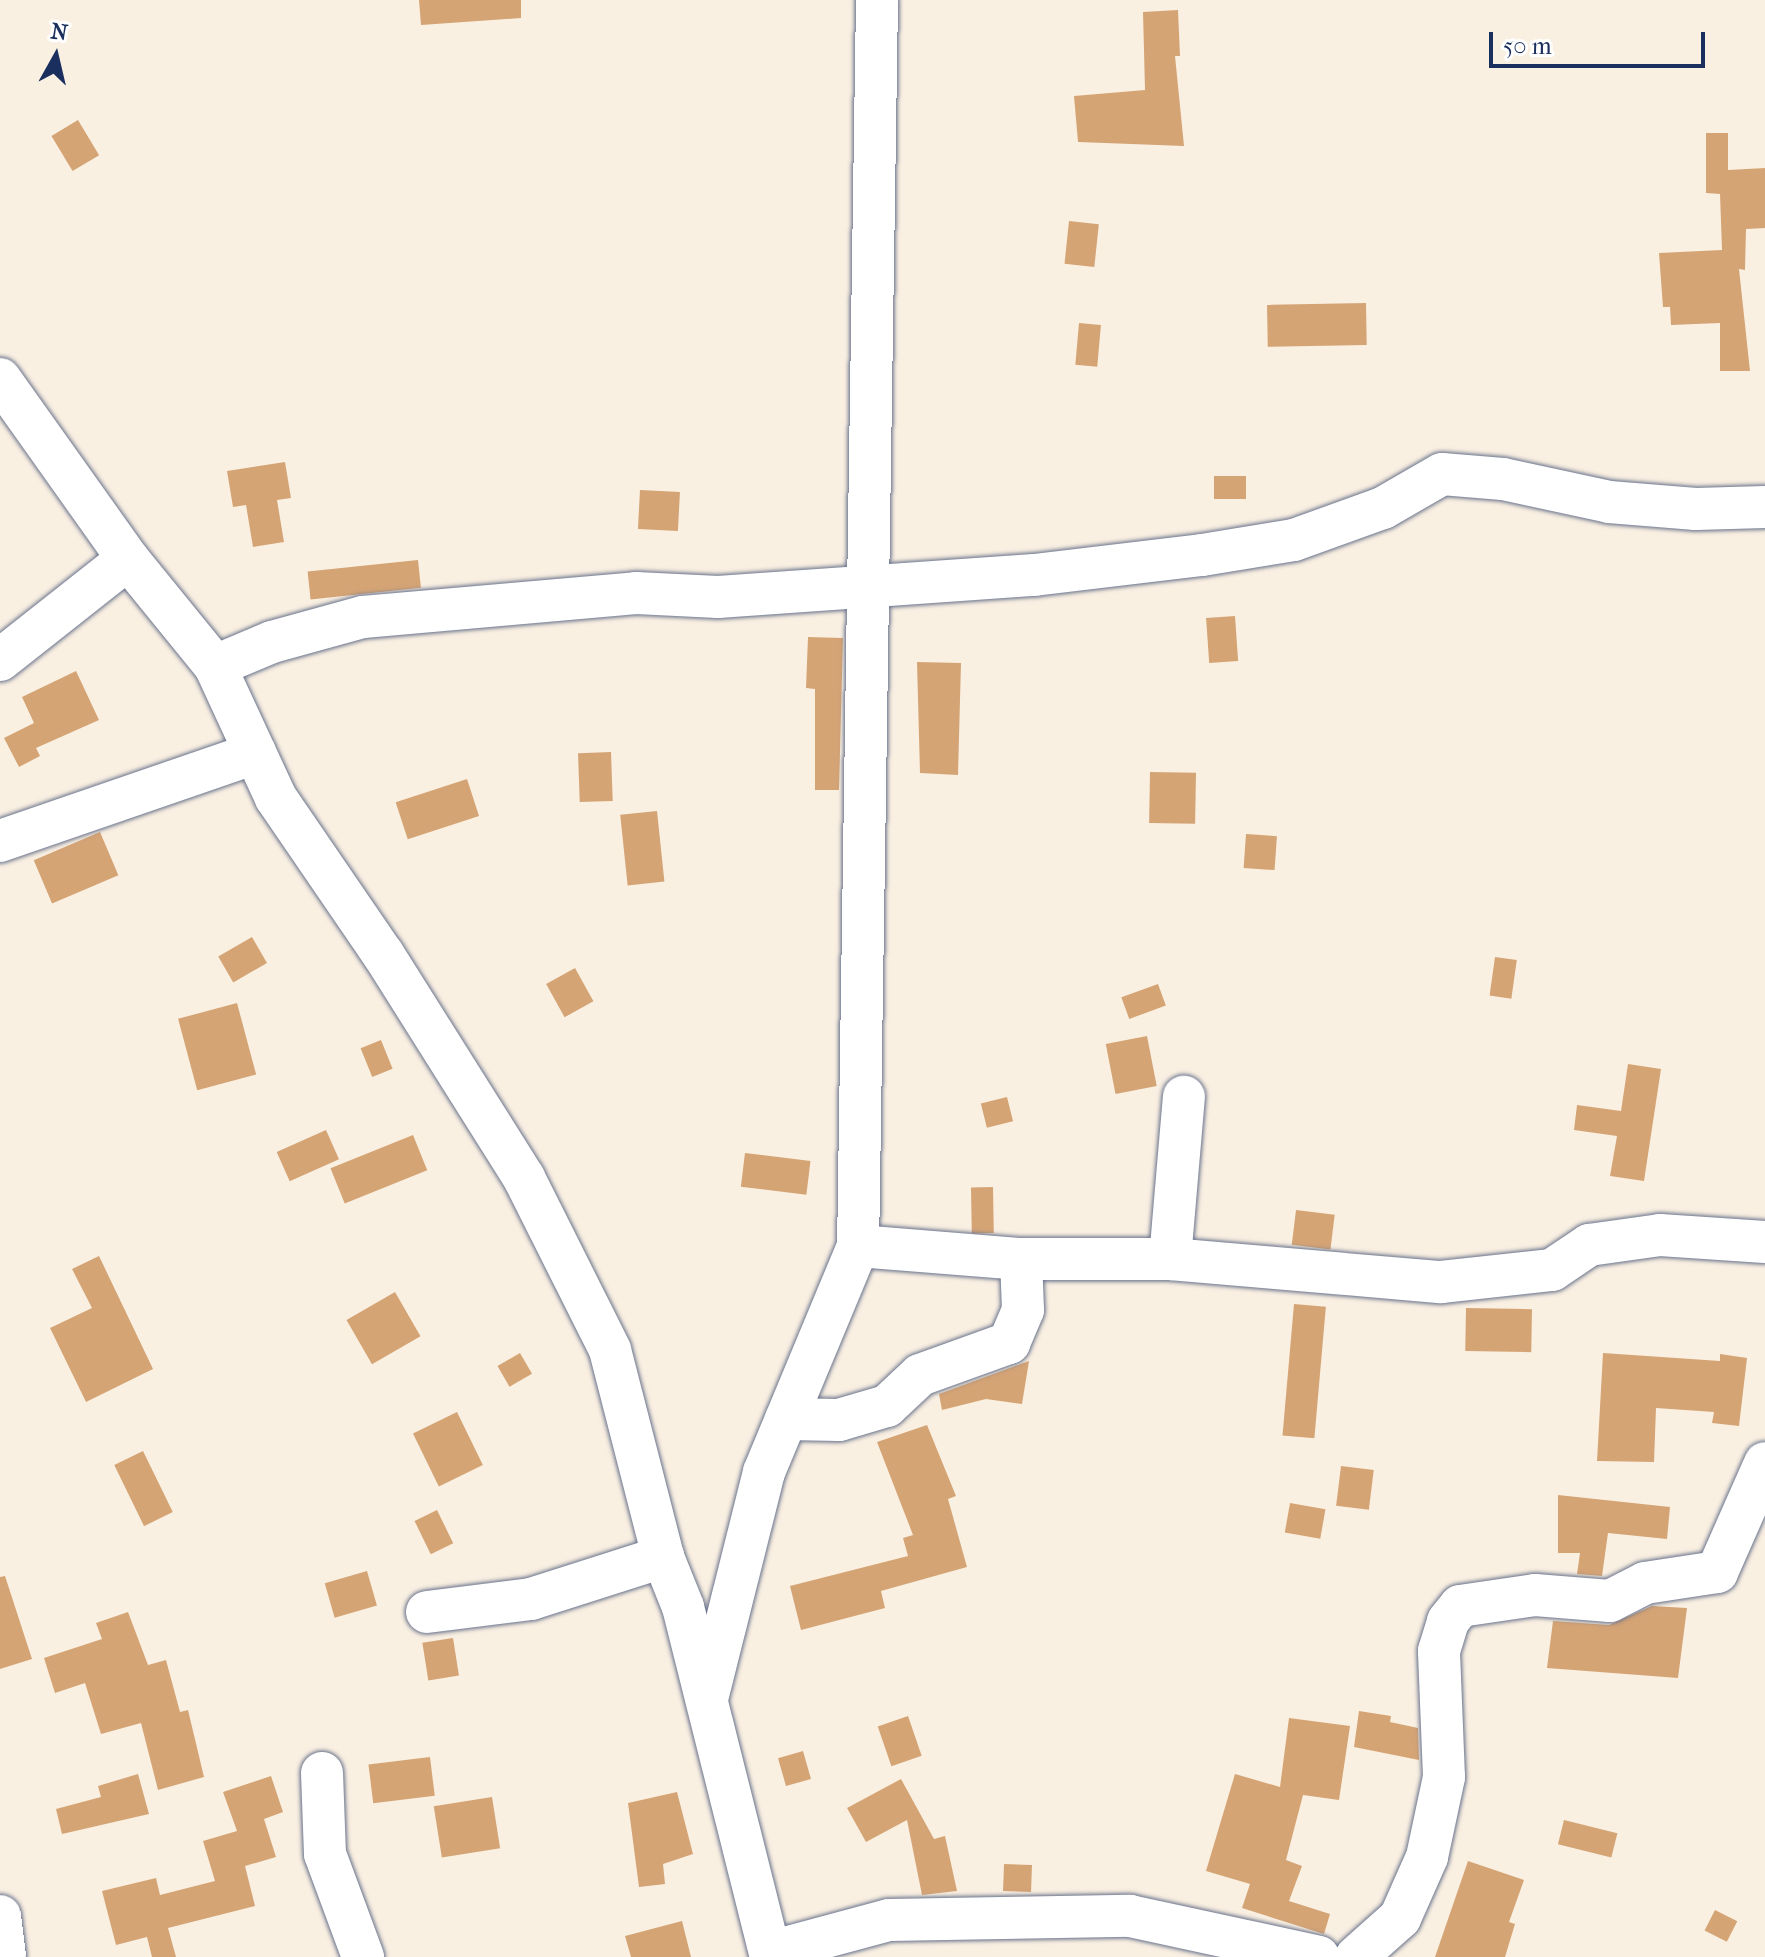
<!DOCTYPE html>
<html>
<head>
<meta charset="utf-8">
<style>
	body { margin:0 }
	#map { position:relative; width:1765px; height:1957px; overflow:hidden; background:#faf0e2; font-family:"IM FELL French Canon",serif }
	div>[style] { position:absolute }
	.building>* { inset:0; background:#d5a475; transform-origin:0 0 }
	.roads { filter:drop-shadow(0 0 2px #69738c) drop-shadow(0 0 2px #69738c) }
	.minor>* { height:42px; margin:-21px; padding:0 21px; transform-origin:21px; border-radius:21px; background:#fff }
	span { translate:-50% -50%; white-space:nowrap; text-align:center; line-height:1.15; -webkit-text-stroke:7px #fff; paint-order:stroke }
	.north { position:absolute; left:16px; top:16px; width:80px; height:80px; -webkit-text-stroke:6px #fff; paint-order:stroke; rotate:8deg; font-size:22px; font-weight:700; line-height:32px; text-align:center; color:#1b2f5e }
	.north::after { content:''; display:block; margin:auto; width:28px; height:36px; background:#1b2f5e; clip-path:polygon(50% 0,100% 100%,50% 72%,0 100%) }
	.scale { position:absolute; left:1489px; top:32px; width:216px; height:36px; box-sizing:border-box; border:4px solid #1b2f5e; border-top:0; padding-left:10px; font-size:24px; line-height:28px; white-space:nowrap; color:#1b2f5e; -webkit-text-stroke:6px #fff; paint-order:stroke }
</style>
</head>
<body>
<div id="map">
	<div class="building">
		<i style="clip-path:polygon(419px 0,521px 0,521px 18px,421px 25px)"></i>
		<i style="clip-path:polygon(1178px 10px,1180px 56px,1175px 56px,1184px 146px,1078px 142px,1074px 96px,1145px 90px,1143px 12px)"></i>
		<i style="left:78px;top:120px;width:41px;height:31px;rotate:59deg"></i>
		<i style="clip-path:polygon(1706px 133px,1728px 133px,1728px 170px,1765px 168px,1765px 228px,1746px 229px,1745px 270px,1739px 269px,1750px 371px,1720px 371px,1720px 323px,1671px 325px,1670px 307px,1663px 307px,1659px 253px,1722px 250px,1720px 194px,1706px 193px)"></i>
		<i style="left:1069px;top:221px;width:30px;height:43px;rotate:6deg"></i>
		<i style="left:1366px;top:303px;width:42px;height:99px;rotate:89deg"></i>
		<i style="left:1079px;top:323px;width:22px;height:42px;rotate:5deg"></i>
		<i style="clip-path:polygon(285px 462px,291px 498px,277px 500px,284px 542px,253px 547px,246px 505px,233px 507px,227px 471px)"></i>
		<i style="left:1214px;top:476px;width:32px;height:23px"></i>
		<i style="left:640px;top:490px;width:40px;height:39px;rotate:3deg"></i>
		<i style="left:418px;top:560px;width:28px;height:111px;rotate:84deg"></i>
		<i style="left:1235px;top:616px;width:45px;height:29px;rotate:86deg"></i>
		<i style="clip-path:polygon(808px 637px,843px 638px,839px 790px,815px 790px,815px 689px,806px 688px)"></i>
		<i style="clip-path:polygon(917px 662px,961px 663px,958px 775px,920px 773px)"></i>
		<i style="clip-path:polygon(76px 671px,99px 720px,36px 748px,40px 756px,19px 767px,4px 738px,34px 723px,22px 697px)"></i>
		<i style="left:611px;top:752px;width:49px;height:33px;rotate:88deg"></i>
		<i style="left:1150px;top:772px;width:46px;height:51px;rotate:1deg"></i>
		<i style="left:467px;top:779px;width:39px;height:75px;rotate:72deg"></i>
		<i style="left:657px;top:811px;width:71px;height:37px;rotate:84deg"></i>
		<i style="left:100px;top:832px;width:47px;height:72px;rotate:67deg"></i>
		<i style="left:1246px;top:834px;width:31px;height:34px;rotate:4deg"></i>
		<i style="left:252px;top:937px;width:30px;height:39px;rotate:60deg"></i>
		<i style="left:1495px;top:957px;width:22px;height:39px;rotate:8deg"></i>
		<i style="left:575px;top:968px;width:38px;height:33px;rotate:61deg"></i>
		<i style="left:1158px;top:984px;width:23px;height:39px;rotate:70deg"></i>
		<i style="left:237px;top:1003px;width:74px;height:61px;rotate:75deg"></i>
		<i style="left:1147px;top:1036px;width:51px;height:42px;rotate:79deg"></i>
		<i style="left:381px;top:1040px;width:31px;height:22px;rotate:68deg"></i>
		<i style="clip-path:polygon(1628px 1064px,1661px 1069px,1644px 1181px,1610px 1176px,1617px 1136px,1574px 1130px,1577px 1105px,1621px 1111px)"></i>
		<i style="left:1007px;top:1097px;width:25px;height:27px;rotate:76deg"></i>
		<i style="left:326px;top:1130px;width:32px;height:54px;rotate:66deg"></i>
		<i style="left:413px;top:1135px;width:38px;height:89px;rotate:68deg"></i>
		<i style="left:745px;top:1153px;width:66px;height:34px;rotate:7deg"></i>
		<i style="left:993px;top:1187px;width:46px;height:22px;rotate:89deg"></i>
		<i style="left:1296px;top:1210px;width:39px;height:35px;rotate:7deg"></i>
		<i style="clip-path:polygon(99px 1256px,153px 1369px,86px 1402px,50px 1328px,92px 1308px,72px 1269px)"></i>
		<i style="left:395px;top:1292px;width:51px;height:56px;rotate:60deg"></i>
		<i style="left:1294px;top:1304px;width:32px;height:132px;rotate:5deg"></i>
		<i style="left:1466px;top:1308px;width:66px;height:43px;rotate:1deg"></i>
		<i style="left:520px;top:1353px;width:24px;height:26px;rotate:60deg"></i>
		<i style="clip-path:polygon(1603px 1353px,1720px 1361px,1720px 1354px,1747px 1358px,1739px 1426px,1712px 1423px,1714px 1412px,1656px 1408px,1654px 1462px,1597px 1461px)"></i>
		<i style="clip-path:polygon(1029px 1361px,1022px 1404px,986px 1399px,942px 1410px,939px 1394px)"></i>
		<i style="left:457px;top:1412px;width:59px;height:49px;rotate:64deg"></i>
		<i style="clip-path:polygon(927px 1425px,956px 1496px,948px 1499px,967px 1567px,881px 1591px,885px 1608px,801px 1630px,790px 1586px,908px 1556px,903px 1538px,913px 1535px,877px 1442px)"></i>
		<i style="left:143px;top:1451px;width:68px;height:32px;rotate:64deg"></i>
		<i style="left:1341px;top:1466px;width:33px;height:40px;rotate:7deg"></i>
		<i style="clip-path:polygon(1558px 1495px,1670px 1507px,1667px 1539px,1608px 1533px,1602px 1576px,1577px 1574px,1580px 1553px,1558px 1553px)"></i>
		<i style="left:1290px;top:1503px;width:36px;height:30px;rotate:10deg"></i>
		<i style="left:437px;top:1510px;width:37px;height:25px;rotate:64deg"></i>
		<i style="left:367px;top:1571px;width:36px;height:44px;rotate:74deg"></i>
		<i style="clip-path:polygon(5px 1576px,32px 1659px,0 1669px,0 1577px)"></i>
		<i style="clip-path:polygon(1652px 1606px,1687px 1608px,1678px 1678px,1547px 1668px,1553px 1621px,1609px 1625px)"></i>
		<i style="clip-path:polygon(128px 1612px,148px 1665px,166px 1660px,180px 1712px,188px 1710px,204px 1777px,158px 1790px,141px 1723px,101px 1734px,85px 1683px,55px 1693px,44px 1658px,102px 1639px,96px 1623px)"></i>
		<i style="left:453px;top:1638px;width:38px;height:31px;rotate:81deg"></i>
		<i style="clip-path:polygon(1359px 1711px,1391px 1716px,1390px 1722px,1418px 1728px,1419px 1760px,1354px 1747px)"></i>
		<i style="left:908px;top:1716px;width:42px;height:32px;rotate:71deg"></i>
		<i style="clip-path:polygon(1289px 1718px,1350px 1726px,1339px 1800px,1303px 1795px,1286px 1860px,1302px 1866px,1289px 1901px,1330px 1914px,1324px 1934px,1242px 1908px,1250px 1884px,1206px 1871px,1235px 1774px,1280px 1787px)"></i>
		<i style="left:803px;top:1751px;width:29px;height:26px;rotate:74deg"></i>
		<i style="left:430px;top:1757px;width:39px;height:62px;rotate:83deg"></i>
		<i style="clip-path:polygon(138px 1774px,149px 1814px,62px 1834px,56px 1809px,101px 1797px,98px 1786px)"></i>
		<i style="clip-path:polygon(271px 1776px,283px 1812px,264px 1819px,276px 1857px,245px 1866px,255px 1906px,168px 1928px,176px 1957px,152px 1957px,147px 1937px,116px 1945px,102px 1891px,156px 1878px,160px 1895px,215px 1881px,203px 1841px,237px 1831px,223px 1792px)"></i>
		<i style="clip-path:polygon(901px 1779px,934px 1839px,945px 1836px,957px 1891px,922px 1895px,907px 1820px,866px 1842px,847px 1808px)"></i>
		<i style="clip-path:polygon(677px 1792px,693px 1854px,663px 1864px,665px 1884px,639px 1887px,628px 1803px)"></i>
		<i style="left:492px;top:1797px;width:52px;height:59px;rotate:81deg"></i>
		<i style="left:1564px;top:1820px;width:55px;height:25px;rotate:14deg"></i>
		<i style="clip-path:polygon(1468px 1861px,1524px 1880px,1509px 1922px,1515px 1924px,1505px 1957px,1435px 1957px)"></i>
		<i style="left:1004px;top:1864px;width:28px;height:27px;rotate:2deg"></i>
		<i style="left:1715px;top:1910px;width:25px;height:23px;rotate:27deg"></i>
		<i style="clip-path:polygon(682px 1921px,691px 1957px,631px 1957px,625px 1936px)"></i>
	</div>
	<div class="roads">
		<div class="minor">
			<i style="left:877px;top:0;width:1246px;rotate:90.87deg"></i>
			<i style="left:858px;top:1246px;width:164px;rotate:4.6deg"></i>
			<i style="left:1021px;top:1259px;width:149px"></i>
			<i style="left:1170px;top:1259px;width:272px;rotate:4.9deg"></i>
			<i style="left:1441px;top:1282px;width:112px;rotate:-6.2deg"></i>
			<i style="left:1552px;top:1270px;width:45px;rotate:-34deg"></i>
			<i style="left:1589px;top:1245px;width:72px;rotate:-8deg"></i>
			<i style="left:1660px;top:1235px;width:105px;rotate:3.8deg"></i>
			<i style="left:0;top:379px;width:221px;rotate:54.6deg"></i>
			<i style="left:128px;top:559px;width:138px;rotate:50.9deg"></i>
			<i style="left:215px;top:666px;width:145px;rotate:65.2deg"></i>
			<i style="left:276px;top:798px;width:189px;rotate:55.6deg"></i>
			<i style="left:383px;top:954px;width:265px;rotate:57.8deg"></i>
			<i style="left:524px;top:1178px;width:192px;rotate:63.4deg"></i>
			<i style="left:610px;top:1350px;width:214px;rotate:75.6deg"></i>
			<i style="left:663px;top:1557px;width:54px;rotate:68.2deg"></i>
			<i style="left:683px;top:1607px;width:361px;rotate:75.9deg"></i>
			<i style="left:0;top:660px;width:163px;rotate:-38.3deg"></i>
			<i style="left:215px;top:666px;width:62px;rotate:-22.8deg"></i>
			<i style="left:272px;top:642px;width:94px;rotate:-15.4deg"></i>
			<i style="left:363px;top:617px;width:274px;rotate:-5deg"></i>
			<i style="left:636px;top:593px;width:82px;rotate:2.8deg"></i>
			<i style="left:718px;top:597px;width:317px;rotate:-4deg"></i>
			<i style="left:1034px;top:575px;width:169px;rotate:-6.8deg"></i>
			<i style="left:1202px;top:555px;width:93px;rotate:-9.3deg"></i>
			<i style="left:1294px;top:540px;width:95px;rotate:-19.8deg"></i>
			<i style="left:1383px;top:508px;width:68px;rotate:-30deg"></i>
			<i style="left:1442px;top:474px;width:61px;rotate:4.7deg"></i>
			<i style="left:1503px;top:479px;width:108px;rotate:12.2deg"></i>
			<i style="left:1609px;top:502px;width:87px;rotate:4.6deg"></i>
			<i style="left:1696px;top:509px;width:69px;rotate:-1.7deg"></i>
			<i style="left:0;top:841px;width:270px;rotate:-19deg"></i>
			<i style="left:1170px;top:1259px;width:163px;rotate:-85.1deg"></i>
			<i style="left:786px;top:1419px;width:53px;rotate:1.1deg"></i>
			<i style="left:839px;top:1420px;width:50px;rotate:-16.3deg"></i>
			<i style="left:887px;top:1406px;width:45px;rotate:-43.2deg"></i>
			<i style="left:920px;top:1375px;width:95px;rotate:-19.8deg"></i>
			<i style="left:1009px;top:1343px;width:36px;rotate:-67deg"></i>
			<i style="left:1023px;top:1310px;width:51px;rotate:-92.2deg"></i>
			<i style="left:427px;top:1612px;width:105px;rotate:-7.1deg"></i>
			<i style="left:531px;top:1599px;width:139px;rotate:-17.7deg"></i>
			<i style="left:707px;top:1699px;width:234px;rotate:-75.9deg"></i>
			<i style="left:764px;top:1472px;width:245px;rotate:-67.4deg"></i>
			<i style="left:322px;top:1773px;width:81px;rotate:87.9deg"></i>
			<i style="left:325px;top:1854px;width:110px;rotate:69.7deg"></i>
			<i style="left:0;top:1916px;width:41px;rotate:83deg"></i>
			<i style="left:770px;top:1952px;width:123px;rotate:-15.1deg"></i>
			<i style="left:889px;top:1920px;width:241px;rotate:-1deg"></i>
			<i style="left:1130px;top:1916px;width:193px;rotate:12.2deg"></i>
			<i style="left:1356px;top:1957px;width:59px;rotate:-41.6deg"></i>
			<i style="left:1400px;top:1918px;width:67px;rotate:-66.1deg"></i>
			<i style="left:1427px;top:1857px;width:82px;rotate:-78deg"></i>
			<i style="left:1444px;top:1777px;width:126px;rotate:-92.3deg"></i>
			<i style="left:1439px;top:1651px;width:31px;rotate:-73deg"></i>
			<i style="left:1448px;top:1621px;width:19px;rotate:-51deg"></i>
			<i style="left:1460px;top:1606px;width:76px;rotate:-8.3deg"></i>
			<i style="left:1535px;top:1595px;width:75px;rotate:4.6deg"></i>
			<i style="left:1610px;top:1601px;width:39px;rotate:-27deg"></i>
			<i style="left:1645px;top:1583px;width:73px;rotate:-8.7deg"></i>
			<i style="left:1717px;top:1572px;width:119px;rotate:-66.2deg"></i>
		</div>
	</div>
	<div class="north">N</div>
	<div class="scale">50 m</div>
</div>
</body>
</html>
